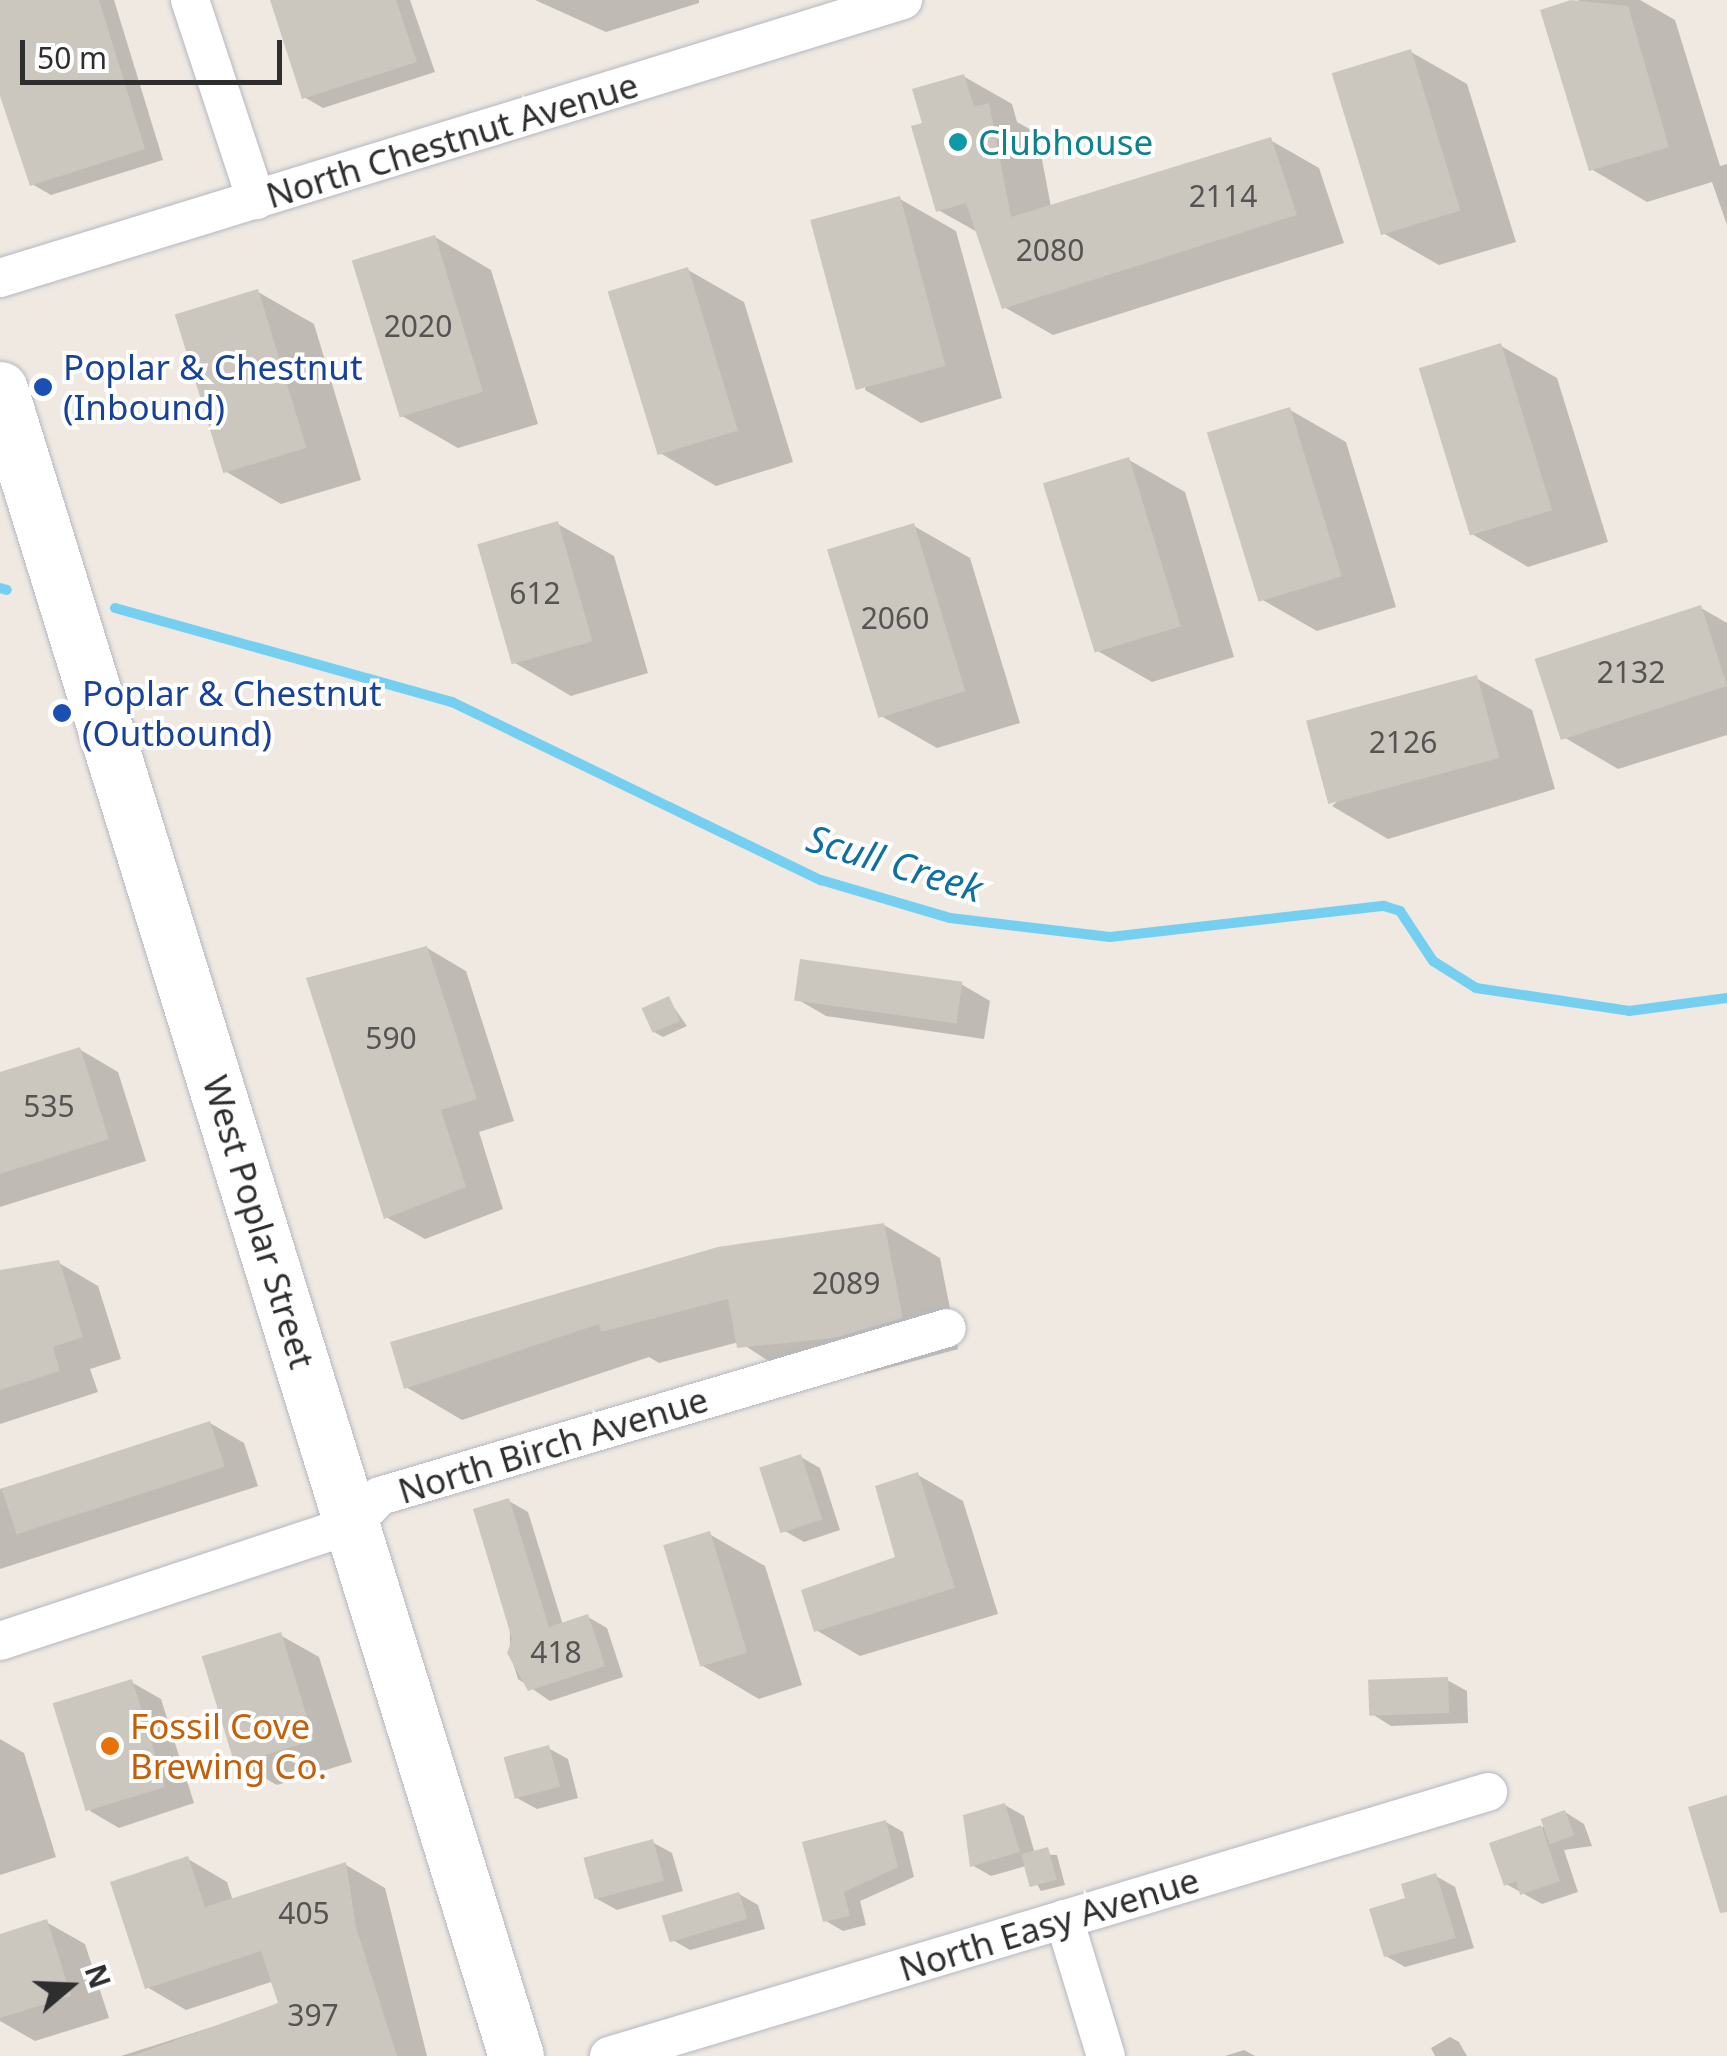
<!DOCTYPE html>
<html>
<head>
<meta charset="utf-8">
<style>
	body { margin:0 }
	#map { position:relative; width:1727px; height:2056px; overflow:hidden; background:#efe9e1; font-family:"Noto Sans",sans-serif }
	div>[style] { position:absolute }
	.shadow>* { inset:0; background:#0003 }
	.stream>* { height:10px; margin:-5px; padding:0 5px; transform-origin:5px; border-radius:5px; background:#75cff0 }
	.building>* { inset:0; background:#cbc7bf; transform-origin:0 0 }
	.roads { filter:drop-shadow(0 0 2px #b4b7c1) drop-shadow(0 0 2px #b4b7c1) }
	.street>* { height:38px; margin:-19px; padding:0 19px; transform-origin:19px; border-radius:19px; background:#fff }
	.secondary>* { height:55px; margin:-27.5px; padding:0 27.5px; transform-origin:27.5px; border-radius:27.5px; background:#fff }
	.dots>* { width:28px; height:28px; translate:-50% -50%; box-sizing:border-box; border:5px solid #fff; border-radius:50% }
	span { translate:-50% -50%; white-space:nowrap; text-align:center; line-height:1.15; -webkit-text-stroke:8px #fff; paint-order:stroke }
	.number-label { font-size:30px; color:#555452 }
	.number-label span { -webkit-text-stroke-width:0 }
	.street-label { font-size:35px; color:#2e2e2e }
	.culture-label { font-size:35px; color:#0d838f }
	.left { translate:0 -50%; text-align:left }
	.transit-label { font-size:35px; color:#164399 }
	.food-label { font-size:35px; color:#c56008 }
	.water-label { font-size:38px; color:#0d6fa3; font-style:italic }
	.north { position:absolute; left:20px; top:1936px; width:100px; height:100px; -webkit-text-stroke:8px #fff; paint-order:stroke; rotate:71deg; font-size:28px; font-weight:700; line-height:40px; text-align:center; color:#2e2e2e }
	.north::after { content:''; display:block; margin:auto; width:35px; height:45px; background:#2e2e2e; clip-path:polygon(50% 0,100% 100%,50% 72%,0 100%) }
	.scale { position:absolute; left:20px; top:40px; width:262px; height:45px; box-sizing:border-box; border:5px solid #2e2e2e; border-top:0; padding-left:12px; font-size:30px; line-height:35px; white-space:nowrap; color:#2e2e2e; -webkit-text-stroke:8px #fff; paint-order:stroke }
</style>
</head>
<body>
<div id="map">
	<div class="shadow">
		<i style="clip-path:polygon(0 0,114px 0,163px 160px,51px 195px,32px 184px,0 87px)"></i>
		<i style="clip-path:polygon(274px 0,410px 0,435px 72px,323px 108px,304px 97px)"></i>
		<i style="clip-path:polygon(535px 0,699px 0,699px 3px,606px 32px)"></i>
		<i style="clip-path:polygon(1580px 0,1640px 0,1675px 20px,1720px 166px,1727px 164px,1727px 225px,1712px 182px,1647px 202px,1591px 169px,1543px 11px)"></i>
		<i style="clip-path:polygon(1411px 52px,1467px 84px,1516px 242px,1439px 265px,1383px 233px)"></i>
		<i style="clip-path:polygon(963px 76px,1012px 104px,1017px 122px,1037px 133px,1051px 207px,1270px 140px,1319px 168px,1344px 243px,1053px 335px,1004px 307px,979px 233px,938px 210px,925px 125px)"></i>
		<i style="clip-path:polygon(900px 199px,956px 231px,1002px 398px,921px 423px,865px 390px)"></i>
		<i style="clip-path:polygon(435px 237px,491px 270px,538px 424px,458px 448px,402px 416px)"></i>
		<i style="clip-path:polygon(688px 270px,744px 302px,793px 462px,716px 486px,660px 453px)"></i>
		<i style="clip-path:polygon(258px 292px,314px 324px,361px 480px,281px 504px,225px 471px)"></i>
		<i style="clip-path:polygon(1501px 346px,1557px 378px,1608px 542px,1528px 567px,1472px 534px)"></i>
		<i style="clip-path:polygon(1290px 410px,1346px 442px,1396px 607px,1317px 631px,1261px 599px)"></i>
		<i style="clip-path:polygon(1129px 460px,1185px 492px,1234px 657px,1152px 682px,1096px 650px)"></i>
		<i style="clip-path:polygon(558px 524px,614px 556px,648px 673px,571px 696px,515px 663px)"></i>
		<i style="clip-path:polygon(914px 526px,970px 558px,1020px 723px,937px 748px,881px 716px)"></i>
		<i style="clip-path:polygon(1701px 608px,1727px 623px,1727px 735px,1618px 769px,1562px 736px)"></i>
		<i style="clip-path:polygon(1476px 678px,1532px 710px,1555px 789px,1388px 839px,1332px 806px)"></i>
		<i style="clip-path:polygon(427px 948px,466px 971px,514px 1121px,479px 1132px,503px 1209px,425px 1239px,386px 1217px)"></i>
		<i style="clip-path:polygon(961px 984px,990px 1001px,984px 1039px,826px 1016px,797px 999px)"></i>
		<i style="clip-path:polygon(668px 999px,687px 1026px,663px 1037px,654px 1032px)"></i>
		<i style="clip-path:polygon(79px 1049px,118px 1072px,146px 1161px,0 1207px,0 1075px)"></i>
		<i style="clip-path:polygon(884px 1225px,940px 1258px,958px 1349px,866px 1374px,854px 1367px,795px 1378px,739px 1342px,659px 1363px,649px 1357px,462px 1420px,406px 1387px)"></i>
		<i style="clip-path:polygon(59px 1263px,98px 1286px,121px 1359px,90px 1369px,98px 1392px,0 1424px,0 1273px)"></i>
		<i style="clip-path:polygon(210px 1423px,244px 1443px,258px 1486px,0 1569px,0 1489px)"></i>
		<i style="clip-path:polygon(801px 1457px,820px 1468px,840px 1530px,804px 1542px,785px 1531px)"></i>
		<i style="clip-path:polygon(918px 1475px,963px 1501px,998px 1614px,860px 1656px,816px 1630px,898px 1558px)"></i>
		<i style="clip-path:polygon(509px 1501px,528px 1512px,563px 1625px,588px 1617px,607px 1628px,623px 1677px,550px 1701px,518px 1679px,510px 1653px)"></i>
		<i style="clip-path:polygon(709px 1534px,765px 1566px,802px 1685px,759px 1699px,703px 1666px)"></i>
		<i style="clip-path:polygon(280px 1635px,319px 1657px,352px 1762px,277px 1785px,238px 1763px)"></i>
		<i style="clip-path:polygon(1447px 1680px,1467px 1691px,1468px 1723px,1391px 1726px,1372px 1714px)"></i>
		<i style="clip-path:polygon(131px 1682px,161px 1699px,194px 1803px,119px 1828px,90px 1811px)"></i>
		<i style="clip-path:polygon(0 1739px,24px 1753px,56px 1857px,0 1875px)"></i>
		<i style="clip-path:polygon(548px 1748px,568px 1759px,578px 1798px,537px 1809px,517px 1798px)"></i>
		<i style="clip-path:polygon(1005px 1805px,1024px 1816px,1035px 1854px,1057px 1855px,1065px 1885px,1041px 1891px,1026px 1866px,991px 1876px,972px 1865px)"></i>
		<i style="clip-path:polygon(1565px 1812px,1584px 1824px,1592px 1846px,1564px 1850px,1578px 1892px,1542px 1904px,1506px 1884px,1541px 1828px)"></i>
		<i style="clip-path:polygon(886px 1822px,903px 1832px,914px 1877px,860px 1901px,866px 1925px,843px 1931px,826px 1921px)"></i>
		<i style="clip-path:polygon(652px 1842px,672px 1853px,683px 1891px,617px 1910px,597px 1899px)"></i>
		<i style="clip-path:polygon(188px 1859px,227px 1882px,233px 1901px,346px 1865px,385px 1888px,427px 2056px,121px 2056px,281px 2005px,271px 1982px,186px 2010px,147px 1987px)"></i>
		<i style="clip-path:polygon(1436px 1876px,1455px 1887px,1474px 1948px,1405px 1967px,1386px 1956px)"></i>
		<i style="clip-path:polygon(739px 1894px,758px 1905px,765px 1929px,690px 1950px,671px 1939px)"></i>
		<i style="clip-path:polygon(46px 1922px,85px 1944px,109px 2018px,35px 2041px,0 2021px,0 1936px)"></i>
		<i style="clip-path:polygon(1450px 2037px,1459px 2042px,1467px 2056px,1435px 2056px,1431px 2048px)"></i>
		<i style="clip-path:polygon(1244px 2050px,1255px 2056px,1225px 2056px)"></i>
	</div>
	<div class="stream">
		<i style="left:0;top:588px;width:7px;rotate:16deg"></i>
		<i style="left:115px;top:608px;width:350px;rotate:15.6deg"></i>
		<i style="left:452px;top:702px;width:410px;rotate:25.8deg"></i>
		<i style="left:821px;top:880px;width:134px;rotate:16.4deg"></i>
		<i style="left:950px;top:918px;width:161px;rotate:6.8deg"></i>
		<i style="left:1110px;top:937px;width:276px;rotate:-6.5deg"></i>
		<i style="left:1384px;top:906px;width:17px;rotate:17deg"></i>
		<i style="left:1400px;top:911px;width:60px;rotate:56.6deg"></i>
		<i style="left:1433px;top:961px;width:51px;rotate:32.1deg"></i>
		<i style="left:1476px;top:988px;width:155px;rotate:8.5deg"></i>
		<i style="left:1629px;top:1011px;width:99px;rotate:-7.6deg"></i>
	</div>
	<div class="building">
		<i style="clip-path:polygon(0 0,99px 0,145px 149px,30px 186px,0 96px)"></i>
		<i style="clip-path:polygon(270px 0,396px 0,417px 62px,302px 99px)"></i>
		<i style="clip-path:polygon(1571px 0,1628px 6px,1669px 147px,1589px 171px,1540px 10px)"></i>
		<i style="left:1411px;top:49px;width:169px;height:83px;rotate:73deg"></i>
		<i style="clip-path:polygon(964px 74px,974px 107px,989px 103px,1011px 217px,1271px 137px,1297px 215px,1002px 309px,966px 203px,936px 212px,911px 126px,922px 123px,912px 89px)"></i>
		<i style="left:900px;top:196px;width:176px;height:93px;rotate:75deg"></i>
		<i style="left:435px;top:235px;width:164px;height:87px;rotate:73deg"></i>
		<i style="left:688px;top:267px;width:171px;height:84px;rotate:73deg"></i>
		<i style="left:258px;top:289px;width:166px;height:87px;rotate:73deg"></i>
		<i style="left:1501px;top:343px;width:175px;height:86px;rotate:73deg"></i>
		<i style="left:1290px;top:407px;width:177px;height:87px;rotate:73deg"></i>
		<i style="left:1129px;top:457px;width:177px;height:90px;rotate:73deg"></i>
		<i style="left:558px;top:521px;width:125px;height:84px;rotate:74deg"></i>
		<i style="left:914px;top:523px;width:176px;height:91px;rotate:73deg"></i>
		<i style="left:1701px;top:605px;width:85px;height:175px;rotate:72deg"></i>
		<i style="left:1477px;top:675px;width:86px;height:177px;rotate:75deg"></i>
		<i style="clip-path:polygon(427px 946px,477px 1099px,441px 1110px,466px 1187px,384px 1219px,306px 978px)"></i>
		<i style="left:800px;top:959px;width:164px;height:42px;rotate:8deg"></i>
		<i style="left:669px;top:996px;width:27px;height:30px;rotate:66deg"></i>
		<i style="clip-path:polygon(80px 1047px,109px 1139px,0 1174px,0 1072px)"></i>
		<i style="clip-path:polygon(884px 1223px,903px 1318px,834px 1338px,737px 1348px,728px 1299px,601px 1332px,599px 1324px,404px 1389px,390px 1342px,718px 1247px)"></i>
		<i style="clip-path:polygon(59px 1260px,83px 1337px,53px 1347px,60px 1371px,0 1390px,0 1270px)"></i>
		<i style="left:210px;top:1421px;width:48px;height:219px;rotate:72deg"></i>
		<i style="left:801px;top:1454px;width:69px;height:44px;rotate:72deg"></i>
		<i style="clip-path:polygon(918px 1472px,955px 1588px,814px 1632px,801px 1590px,895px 1557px,875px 1486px)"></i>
		<i style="clip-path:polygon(509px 1498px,549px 1627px,588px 1614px,605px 1666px,528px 1691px,507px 1653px,512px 1639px,473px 1509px)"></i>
		<i style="left:710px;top:1531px;width:127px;height:49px;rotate:73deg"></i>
		<i style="left:281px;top:1632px;width:113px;height:83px;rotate:73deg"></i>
		<i style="left:1448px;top:1677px;width:36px;height:80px;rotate:88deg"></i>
		<i style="left:132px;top:1679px;width:113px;height:83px;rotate:73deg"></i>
		<i style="left:549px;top:1745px;width:43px;height:47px;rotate:75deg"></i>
		<i style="clip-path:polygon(1727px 1795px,1727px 1912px,1720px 1913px,1688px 1807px)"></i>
		<i style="clip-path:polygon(1005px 1803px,1020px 1852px,970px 1867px,963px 1815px)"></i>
		<i style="left:1565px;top:1810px;width:27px;height:26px;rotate:70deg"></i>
		<i style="clip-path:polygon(886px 1820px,898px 1867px,844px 1892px,850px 1916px,823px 1922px,802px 1842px)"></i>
		<i style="clip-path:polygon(1541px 1825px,1560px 1881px,1520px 1895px,1516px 1881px,1504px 1886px,1489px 1843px)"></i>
		<i style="left:653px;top:1839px;width:43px;height:72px;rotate:75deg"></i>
		<i style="left:1048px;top:1847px;width:34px;height:28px;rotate:75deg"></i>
		<i style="clip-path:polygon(188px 1856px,205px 1907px,346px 1862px,356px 1927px,397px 2056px,132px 2056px,278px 2003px,261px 1951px,145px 1989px,110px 1882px)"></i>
		<i style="clip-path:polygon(1436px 1873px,1456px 1938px,1384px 1957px,1369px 1909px,1405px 1898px,1401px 1884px)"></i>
		<i style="left:739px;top:1892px;width:28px;height:81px;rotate:73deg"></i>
		<i style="clip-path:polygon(47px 1919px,71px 1996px,0 2018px,0 1934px)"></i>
	</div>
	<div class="roads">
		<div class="street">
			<i style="left:190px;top:0;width:211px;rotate:71.7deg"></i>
			<i style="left:0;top:278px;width:945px;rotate:-17.11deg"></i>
			<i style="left:0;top:1641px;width:372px;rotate:-18.3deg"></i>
			<i style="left:353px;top:1524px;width:39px;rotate:-46deg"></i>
			<i style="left:380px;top:1496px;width:591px;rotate:-16.5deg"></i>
			<i style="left:1064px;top:1919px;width:143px;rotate:73deg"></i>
			<i style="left:609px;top:2056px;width:918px;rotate:-16.72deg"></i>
		</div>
		<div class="secondary">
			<i style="left:0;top:389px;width:1745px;rotate:72.8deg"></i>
		</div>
	</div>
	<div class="dots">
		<i style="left:958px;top:142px;background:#0f9aa8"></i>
		<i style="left:43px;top:387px;background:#1a4fb4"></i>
		<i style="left:62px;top:713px;background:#1a4fb4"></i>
		<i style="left:110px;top:1746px;background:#e8710a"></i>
	</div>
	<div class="number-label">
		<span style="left:1223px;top:196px">2114</span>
		<span style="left:1050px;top:250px">2080</span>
		<span style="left:418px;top:326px">2020</span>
		<span style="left:535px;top:593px">612</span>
		<span style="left:895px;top:618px">2060</span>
		<span style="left:1631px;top:672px">2132</span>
		<span style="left:1403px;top:742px">2126</span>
		<span style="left:391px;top:1038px">590</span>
		<span style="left:49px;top:1106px">535</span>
		<span style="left:846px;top:1283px">2089</span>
		<span style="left:556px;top:1652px">418</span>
		<span style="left:304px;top:1913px">405</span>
		<span style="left:313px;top:2015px">397</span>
	</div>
	<div class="street-label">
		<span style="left:452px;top:140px;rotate:-17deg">North Chestnut Avenue</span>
		<span style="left:259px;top:1222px;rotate:73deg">West Poplar Street</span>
		<span style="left:553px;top:1445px;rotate:-17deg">North Birch Avenue</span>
		<span style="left:1049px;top:1924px;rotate:-17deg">North Easy Avenue</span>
	</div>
	<div class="culture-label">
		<span class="left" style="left:978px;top:142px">Clubhouse</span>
	</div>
	<div class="transit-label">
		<span class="left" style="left:63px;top:387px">Poplar &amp; Chestnut<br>(Inbound)</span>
		<span class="left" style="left:82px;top:713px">Poplar &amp; Chestnut<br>(Outbound)</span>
	</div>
	<div class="food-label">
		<span class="left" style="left:130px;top:1746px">Fossil Cove<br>Brewing Co.</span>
	</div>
	<div class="water-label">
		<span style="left:895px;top:863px;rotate:17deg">Scull Creek</span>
	</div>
	<div class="north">N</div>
	<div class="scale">50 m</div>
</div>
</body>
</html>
